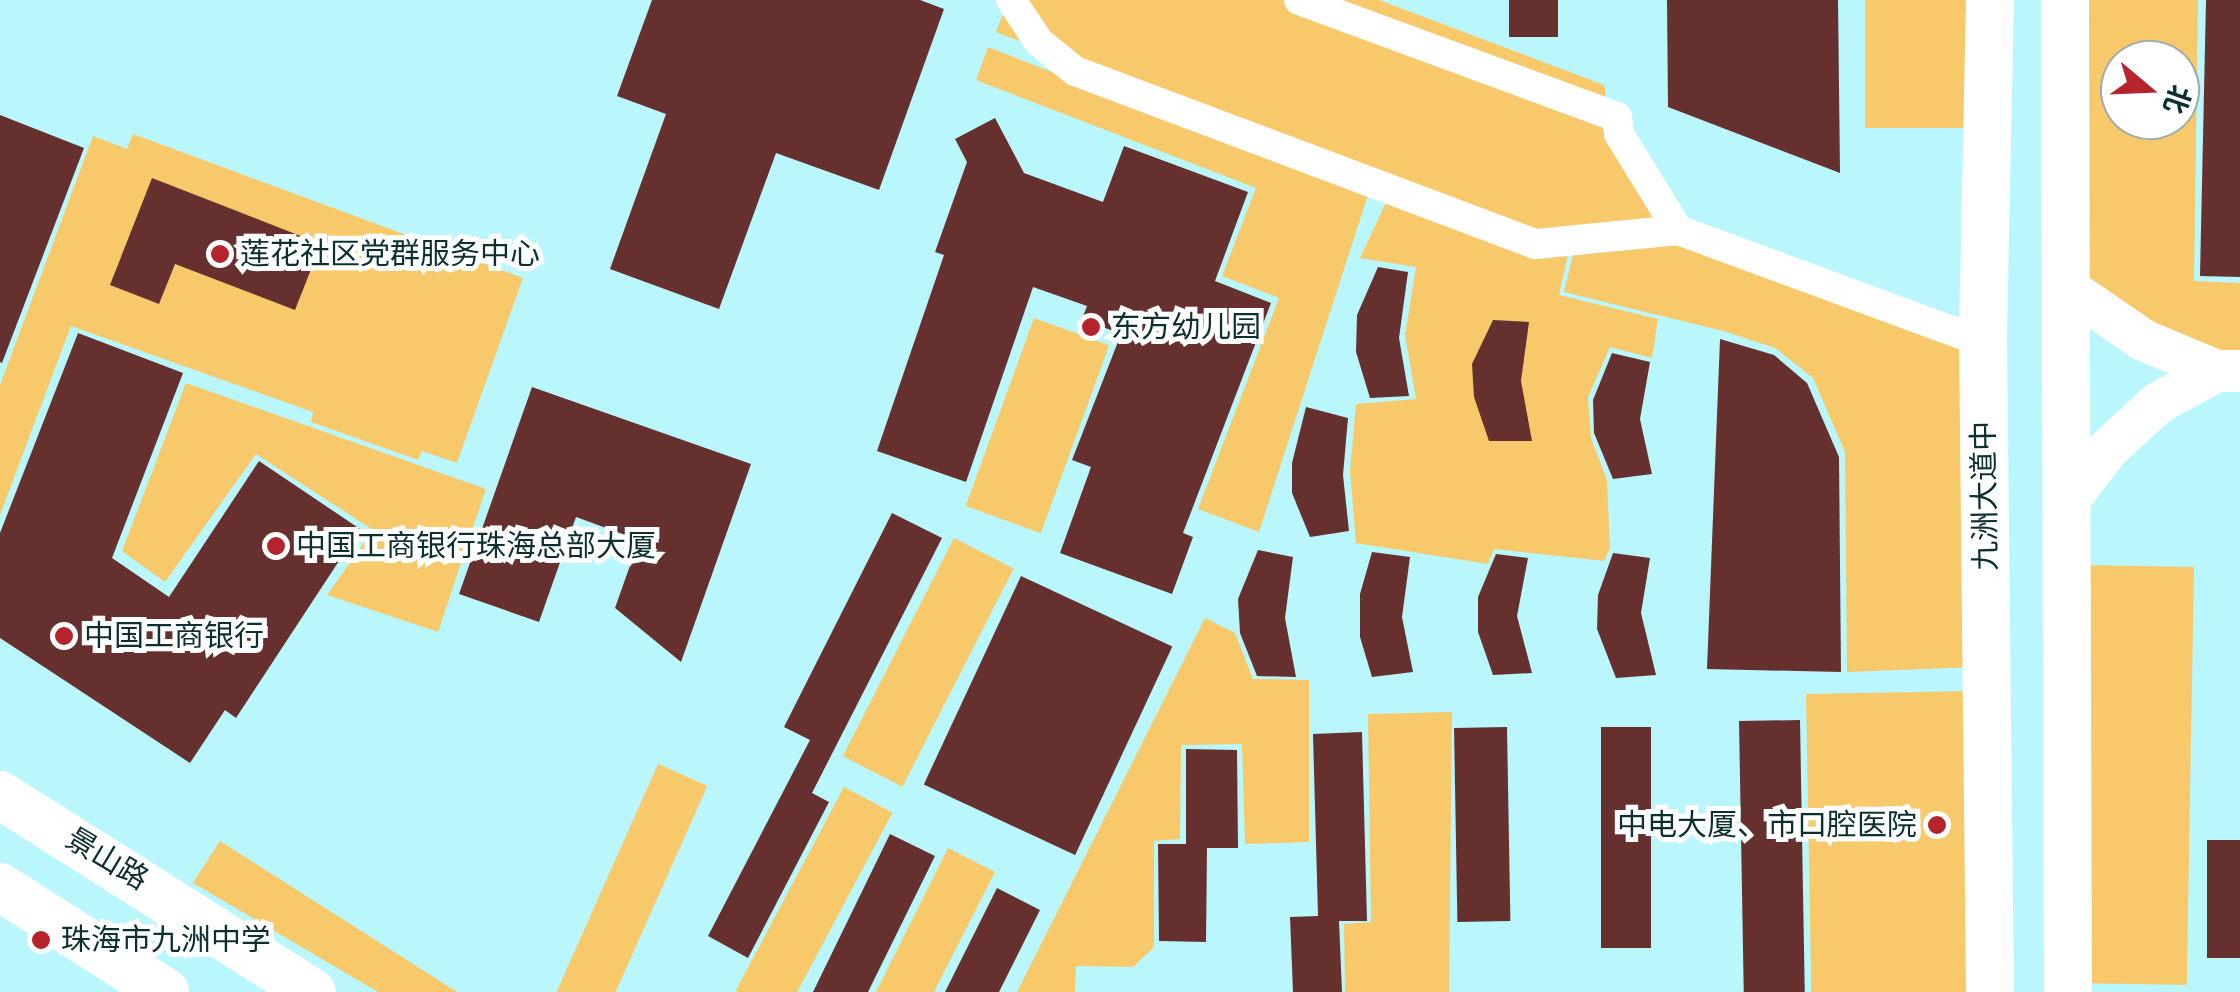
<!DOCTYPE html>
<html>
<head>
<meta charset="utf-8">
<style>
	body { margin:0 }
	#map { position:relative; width:2240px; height:992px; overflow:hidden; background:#b9f7fd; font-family:Rubik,"Noto Sans SC",sans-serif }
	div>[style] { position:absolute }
	.green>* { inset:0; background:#f7c96a; transform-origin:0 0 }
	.building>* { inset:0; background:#66302e; transform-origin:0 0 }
	.street>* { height:30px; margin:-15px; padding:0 15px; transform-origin:15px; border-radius:15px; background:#fff }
	.secondary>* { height:42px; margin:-21px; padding:0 21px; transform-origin:21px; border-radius:21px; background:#fff }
	.primary>* { height:48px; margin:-24px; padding:0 24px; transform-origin:24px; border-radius:24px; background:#fff }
	.dots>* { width:28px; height:28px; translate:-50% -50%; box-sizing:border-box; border:5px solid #fff; border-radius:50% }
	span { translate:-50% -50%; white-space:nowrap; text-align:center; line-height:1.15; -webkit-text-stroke:10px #fff; paint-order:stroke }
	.poi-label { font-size:30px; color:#0d2f32 }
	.left { translate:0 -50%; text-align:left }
	.right { translate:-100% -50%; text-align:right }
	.street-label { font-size:30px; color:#0d2f32 }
	.north { position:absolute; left:2100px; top:40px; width:100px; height:100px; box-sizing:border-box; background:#fff; border:2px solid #9eacad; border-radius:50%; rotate:109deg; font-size:28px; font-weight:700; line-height:40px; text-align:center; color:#0d2f32 }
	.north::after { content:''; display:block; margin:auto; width:35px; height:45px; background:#b5242d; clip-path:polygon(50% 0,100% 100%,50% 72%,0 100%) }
</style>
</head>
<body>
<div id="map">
	<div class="green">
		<i style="clip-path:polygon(1008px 0,1379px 0,1604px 85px,1613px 137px,1660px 222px,1536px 235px,996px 32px)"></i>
		<i style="left:1865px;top:0;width:110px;height:128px"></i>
		<i style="clip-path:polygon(evenodd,2075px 0,2198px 0,2194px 281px,2240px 283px,2240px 361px,2219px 361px,2072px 277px,2075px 0,2120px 60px,2180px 60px,2180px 120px,2120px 120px,2120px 60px)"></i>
		<i style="clip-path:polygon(988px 47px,1368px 195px,1259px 532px,1198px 509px,1279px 298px,1222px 276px,1256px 188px,976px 80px)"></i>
		<i style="clip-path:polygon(133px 134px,523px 278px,457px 463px,422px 451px,418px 460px,311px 422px,313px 412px,71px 326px,0 515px,0 385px,93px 136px,127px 149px)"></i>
		<i style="clip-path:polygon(1389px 196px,1569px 250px,1559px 295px,1658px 319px,1652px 358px,1610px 347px,1588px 397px,1591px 438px,1607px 480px,1610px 548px,1604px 561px,1494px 549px,1488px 564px,1356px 543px,1350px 471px,1356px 404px,1416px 399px,1405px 335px,1416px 267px,1360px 258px)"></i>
		<i style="clip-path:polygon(1675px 238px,1972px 352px,1976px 667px,1847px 672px,1845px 452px,1813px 378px,1775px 348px,1723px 331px,1564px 292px,1574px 250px)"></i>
		<i style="left:1034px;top:318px;width:80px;height:200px;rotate:20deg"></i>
		<i style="clip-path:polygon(186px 383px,486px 489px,438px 632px,327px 595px,373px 530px,256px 454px,165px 582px,122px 551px)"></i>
		<i style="left:954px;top:538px;width:67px;height:245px;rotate:27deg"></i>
		<i style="left:2080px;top:565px;width:114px;height:418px;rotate:1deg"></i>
		<i style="clip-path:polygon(1205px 618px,1235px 633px,1253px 679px,1309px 680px,1309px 842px,1245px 844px,1242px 744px,1181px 745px,1180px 839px,1154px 841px,1154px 947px,1133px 967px,1076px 966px,1075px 992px,1017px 992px)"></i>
		<i style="left:1974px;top:691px;width:301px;height:168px;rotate:89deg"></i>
		<i style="clip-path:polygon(1452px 712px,1449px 992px,1345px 992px,1344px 924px,1371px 922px,1368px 714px)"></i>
		<i style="left:658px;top:764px;width:54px;height:249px;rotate:24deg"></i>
		<i style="left:844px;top:787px;width:55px;height:231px;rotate:28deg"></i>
		<i style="clip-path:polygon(220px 841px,457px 992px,378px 992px,193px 883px)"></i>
		<i style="clip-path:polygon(948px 848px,995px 872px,934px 992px,876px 992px)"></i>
	</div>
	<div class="building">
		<i style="clip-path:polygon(652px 0,920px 0,944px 9px,879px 190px,776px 153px,719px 309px,610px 269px,666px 114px,617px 96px)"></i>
		<i style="left:1509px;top:0;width:49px;height:37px"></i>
		<i style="clip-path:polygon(1667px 0,1838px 0,1840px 173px,1668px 107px)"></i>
		<i style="clip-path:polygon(2206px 0,2240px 0,2240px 277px,2200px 276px)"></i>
		<i style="clip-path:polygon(0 115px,84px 148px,2px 363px,0 362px)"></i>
		<i style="clip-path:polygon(995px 118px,1024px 173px,1103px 202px,1124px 146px,1248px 192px,1215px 281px,1271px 303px,1183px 533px,1193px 537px,1172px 594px,1060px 553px,1091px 467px,1072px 460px,1121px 334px,1082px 319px,1087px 306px,1033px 287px,966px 482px,877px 451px,944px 255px,935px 252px,967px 162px,955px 139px)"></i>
		<i style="clip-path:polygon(152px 178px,321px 244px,295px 310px,175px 264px,159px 304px,110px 285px)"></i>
		<i style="clip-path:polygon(1378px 267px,1408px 272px,1399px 338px,1409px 396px,1370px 398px,1356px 352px,1357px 315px)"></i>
		<i style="clip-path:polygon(1493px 320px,1529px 322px,1521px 381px,1532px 441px,1489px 441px,1474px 397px,1472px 364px)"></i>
		<i style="clip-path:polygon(78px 333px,183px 373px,112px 558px,169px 597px,259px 461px,360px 529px,236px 718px,225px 710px,190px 763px,0 638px,0 533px)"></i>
		<i style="clip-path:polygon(1720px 339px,1774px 355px,1807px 383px,1839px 457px,1841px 672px,1707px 669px)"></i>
		<i style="clip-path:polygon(1612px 353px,1650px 362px,1640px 419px,1652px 474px,1613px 479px,1594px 433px,1593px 400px)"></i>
		<i style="clip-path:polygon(532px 387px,751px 464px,681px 662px,615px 608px,639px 540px,576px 517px,539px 622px,459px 594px)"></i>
		<i style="clip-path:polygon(1306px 407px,1348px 418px,1343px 475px,1349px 531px,1310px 537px,1292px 493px,1292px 463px)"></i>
		<i style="clip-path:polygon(892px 513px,942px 538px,812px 793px,829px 802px,748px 958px,708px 936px,810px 740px,784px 727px)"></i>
		<i style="clip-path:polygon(1258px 550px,1293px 557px,1285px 618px,1296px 677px,1257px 676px,1240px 633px,1238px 599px)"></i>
		<i style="clip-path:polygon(1372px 552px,1410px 557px,1402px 617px,1413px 672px,1372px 677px,1360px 637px,1360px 594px)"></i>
		<i style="clip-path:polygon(1613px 553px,1650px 558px,1641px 613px,1656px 675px,1616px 678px,1597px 629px,1598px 595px)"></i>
		<i style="clip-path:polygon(1496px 554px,1528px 558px,1517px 616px,1532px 673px,1493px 675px,1478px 632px,1478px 597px)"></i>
		<i style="left:1021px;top:576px;width:167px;height:230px;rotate:25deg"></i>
		<i style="left:1800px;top:720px;width:272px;height:61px;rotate:89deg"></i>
		<i style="left:1507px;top:727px;width:194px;height:53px;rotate:89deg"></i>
		<i style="left:1601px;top:727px;width:50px;height:221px"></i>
		<i style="clip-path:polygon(1362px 732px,1367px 921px,1339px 921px,1342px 992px,1293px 992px,1290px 917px,1318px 916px,1313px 734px)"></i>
		<i style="clip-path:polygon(1186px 749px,1237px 750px,1238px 848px,1207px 848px,1206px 942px,1159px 941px,1158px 844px,1186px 844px)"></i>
		<i style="clip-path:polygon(890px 834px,935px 856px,868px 992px,813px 992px)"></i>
		<i style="left:2240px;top:840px;width:118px;height:33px;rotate:90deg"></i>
		<i style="clip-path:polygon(997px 888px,1040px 910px,999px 992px,945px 992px)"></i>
	</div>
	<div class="street">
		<i style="left:1011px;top:0;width:50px;rotate:56.3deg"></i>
		<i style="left:1039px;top:42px;width:46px;rotate:38.9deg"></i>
		<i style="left:1075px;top:71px;width:492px;rotate:20.6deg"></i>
		<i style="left:1536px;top:244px;width:143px;rotate:-5.6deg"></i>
		<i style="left:1678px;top:230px;width:325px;rotate:20.2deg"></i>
		<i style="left:1299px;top:0;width:339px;rotate:20.2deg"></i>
		<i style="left:1617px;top:117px;width:17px;rotate:83deg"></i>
		<i style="left:1619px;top:134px;width:113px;rotate:58.4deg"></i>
	</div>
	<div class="secondary">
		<i style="left:2066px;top:287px;width:93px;rotate:34.5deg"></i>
		<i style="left:2143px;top:340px;width:80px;rotate:22.7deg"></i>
		<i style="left:2217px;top:371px;width:21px"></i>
		<i style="left:2067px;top:503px;width:68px;rotate:-52.8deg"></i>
		<i style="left:2108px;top:449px;width:68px;rotate:-42.6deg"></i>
		<i style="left:2158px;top:403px;width:67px;rotate:-28.5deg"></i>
	</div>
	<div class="primary">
		<i style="left:1990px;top:0;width:342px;rotate:91.2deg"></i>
		<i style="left:1983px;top:342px;width:650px;rotate:89.38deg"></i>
		<i style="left:2065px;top:0;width:992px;rotate:89.83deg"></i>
		<i style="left:0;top:795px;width:369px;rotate:32.3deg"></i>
		<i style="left:0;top:887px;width:196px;rotate:32.5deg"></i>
	</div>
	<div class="dots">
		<i style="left:220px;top:254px;background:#b5242d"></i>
		<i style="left:1091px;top:327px;background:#b5242d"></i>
		<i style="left:276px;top:546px;background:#b5242d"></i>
		<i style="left:64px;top:636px;background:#b5242d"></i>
		<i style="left:1937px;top:825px;background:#b5242d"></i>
		<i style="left:41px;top:940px;background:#b5242d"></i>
	</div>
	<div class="poi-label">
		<span class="left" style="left:240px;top:254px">莲花社区党群服务中心</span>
		<span class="left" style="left:1111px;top:327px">东方幼儿园</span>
		<span class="left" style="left:296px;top:546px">中国工商银行珠海总部大厦</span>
		<span class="left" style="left:84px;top:636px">中国工商银行</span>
		<span class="right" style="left:1917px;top:825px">中电大厦、市口腔医院</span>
		<span class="left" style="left:61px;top:940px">珠海市九洲中学</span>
	</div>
	<div class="street-label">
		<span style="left:1985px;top:496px;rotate:-91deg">九洲大道中</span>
		<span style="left:107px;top:859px;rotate:31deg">景山路</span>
	</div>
	<div class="north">北</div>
</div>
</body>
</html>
